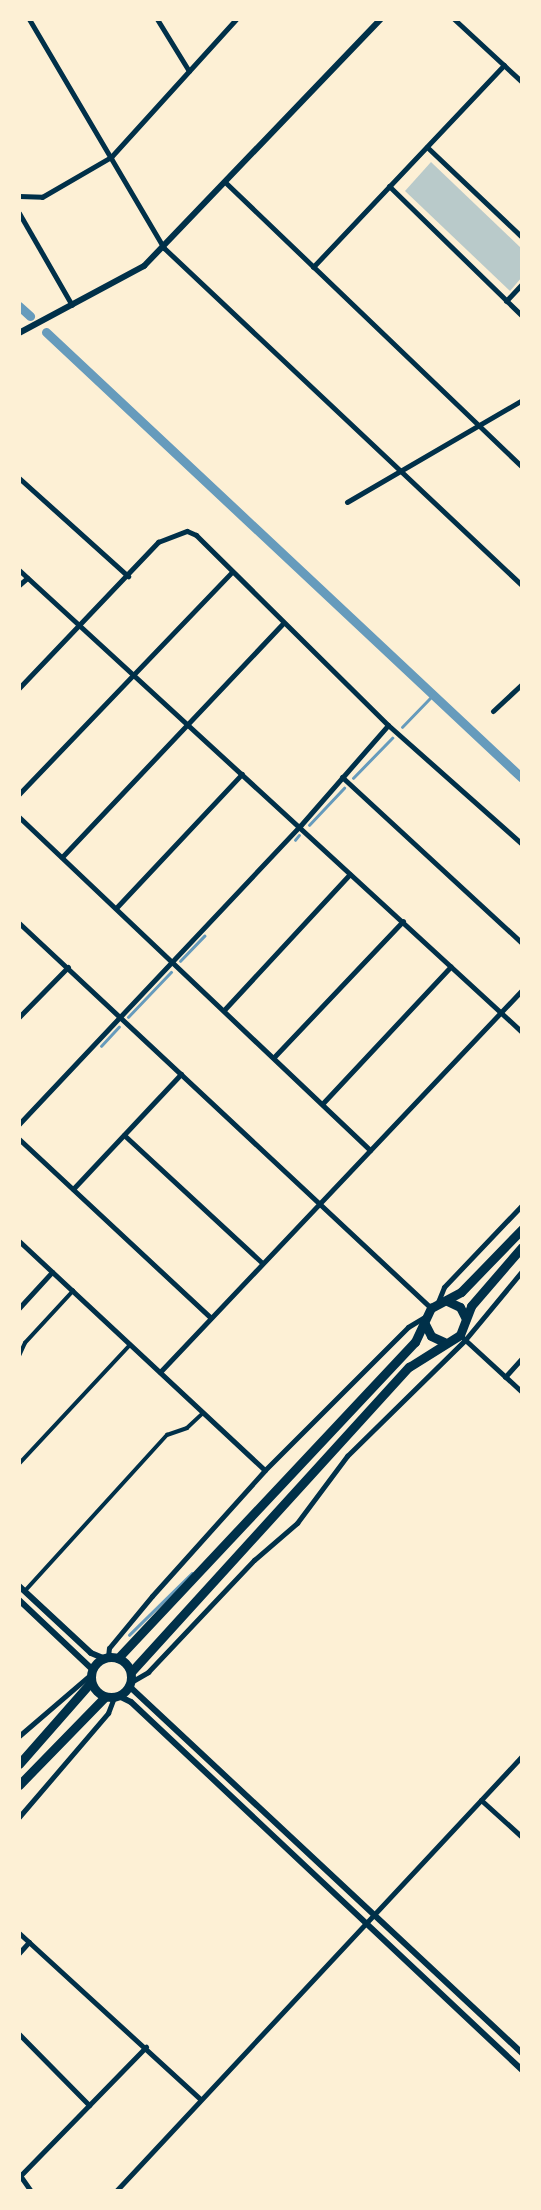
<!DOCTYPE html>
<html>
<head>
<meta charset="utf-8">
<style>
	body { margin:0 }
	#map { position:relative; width:541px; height:2210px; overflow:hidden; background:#fdf0d5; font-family:"Roboto Condensed",sans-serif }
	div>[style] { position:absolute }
	.green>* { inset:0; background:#b9caca }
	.stream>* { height:2.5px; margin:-1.25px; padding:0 1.25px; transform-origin:1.25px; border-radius:1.25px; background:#669bbc }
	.canal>* { height:9px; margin:-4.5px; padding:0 4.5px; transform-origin:4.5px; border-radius:4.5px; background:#669bbc }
	.pedestrian>* { height:3.5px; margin:-1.75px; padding:0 1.75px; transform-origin:1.75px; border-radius:1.75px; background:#003049 }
	.minor>* { height:5px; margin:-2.5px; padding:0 2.5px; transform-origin:2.5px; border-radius:2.5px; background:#003049 }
	.tertiary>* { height:6px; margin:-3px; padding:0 3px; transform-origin:3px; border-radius:3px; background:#003049 }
	.trunk>* { height:9px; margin:-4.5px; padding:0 4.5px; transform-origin:4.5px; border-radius:4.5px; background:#003049 }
	.trunk>.ring { margin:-4.5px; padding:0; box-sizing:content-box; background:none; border:9px solid #003049; border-radius:50% }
	span { translate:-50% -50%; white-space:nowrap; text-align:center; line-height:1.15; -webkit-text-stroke:6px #fdf0d5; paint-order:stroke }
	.frame { position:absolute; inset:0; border:21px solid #fdf0d5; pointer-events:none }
</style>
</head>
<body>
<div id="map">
	<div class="green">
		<i style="clip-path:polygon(431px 162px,522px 249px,522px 277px,510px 291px,405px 191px)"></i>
	</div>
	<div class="stream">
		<i style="left:402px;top:727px;width:45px;rotate:-45.9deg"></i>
		<i style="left:353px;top:778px;width:56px;rotate:-45.7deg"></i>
		<i style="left:309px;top:825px;width:51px;rotate:-46.6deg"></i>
		<i style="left:295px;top:840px;width:6px;rotate:-51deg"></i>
		<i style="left:180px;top:961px;width:35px;rotate:-46deg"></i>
		<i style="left:128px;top:1017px;width:62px;rotate:-46.3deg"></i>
		<i style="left:101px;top:1046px;width:26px;rotate:-47deg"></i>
		<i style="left:129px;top:1635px;width:88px;rotate:-44.5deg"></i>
	</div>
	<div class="canal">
		<i style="left:19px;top:306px;width:15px;rotate:42deg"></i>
		<i style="left:46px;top:332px;width:652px;rotate:43.14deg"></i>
	</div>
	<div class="pedestrian">
		<i style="left:19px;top:1356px;width:14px;rotate:-65deg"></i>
		<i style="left:25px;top:1343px;width:71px;rotate:-47.3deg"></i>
		<i style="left:19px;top:1464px;width:163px;rotate:-47deg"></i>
		<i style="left:25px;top:1591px;width:211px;rotate:-47.7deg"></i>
		<i style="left:167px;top:1435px;width:21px;rotate:-19deg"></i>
		<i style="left:187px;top:1428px;width:22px;rotate:-43deg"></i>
	</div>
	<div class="minor">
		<i style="left:29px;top:19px;width:266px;rotate:59.5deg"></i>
		<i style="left:164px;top:248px;width:492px;rotate:43.3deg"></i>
		<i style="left:157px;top:19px;width:61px;rotate:58.4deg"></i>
		<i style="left:454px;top:19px;width:93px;rotate:42.8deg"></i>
		<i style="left:427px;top:147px;width:131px;rotate:43.5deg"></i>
		<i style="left:226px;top:183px;width:410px;rotate:43.8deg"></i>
		<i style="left:389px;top:186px;width:186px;rotate:44.3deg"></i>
		<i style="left:19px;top:196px;width:23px;rotate:2deg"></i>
		<i style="left:42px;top:197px;width:80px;rotate:-30.1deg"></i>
		<i style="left:111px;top:157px;width:186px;rotate:-47.8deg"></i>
		<i style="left:19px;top:213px;width:106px;rotate:60.1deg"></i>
		<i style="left:313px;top:267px;width:278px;rotate:-46.6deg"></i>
		<i style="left:506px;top:301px;width:23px;rotate:-47deg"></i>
		<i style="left:19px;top:478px;width:147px;rotate:42deg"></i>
		<i style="left:347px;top:502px;width:203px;rotate:-30.2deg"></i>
		<i style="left:19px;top:570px;width:683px;rotate:42.57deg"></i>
		<i style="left:19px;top:585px;width:11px;rotate:-41deg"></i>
		<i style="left:19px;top:688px;width:202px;rotate:-46.4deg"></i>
		<i style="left:158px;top:542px;width:31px;rotate:-21deg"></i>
		<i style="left:187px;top:531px;width:10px;rotate:24deg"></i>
		<i style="left:196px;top:535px;width:270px;rotate:44.7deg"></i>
		<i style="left:388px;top:725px;width:179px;rotate:41.6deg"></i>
		<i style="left:493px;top:711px;width:40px;rotate:-43deg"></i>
		<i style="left:342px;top:777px;width:245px;rotate:42.7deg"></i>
		<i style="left:19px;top:794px;width:306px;rotate:-46.2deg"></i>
		<i style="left:19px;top:817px;width:484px;rotate:43.5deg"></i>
		<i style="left:62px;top:857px;width:322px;rotate:-46.6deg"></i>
		<i style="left:116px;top:908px;width:184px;rotate:-46.8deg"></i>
		<i style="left:19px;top:923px;width:564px;rotate:43.06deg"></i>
		<i style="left:224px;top:1010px;width:185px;rotate:-47.2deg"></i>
		<i style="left:19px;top:1017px;width:70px;rotate:-45.6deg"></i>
		<i style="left:275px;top:1056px;width:186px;rotate:-46.5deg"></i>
		<i style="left:323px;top:1103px;width:187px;rotate:-46.9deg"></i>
		<i style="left:19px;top:1124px;width:410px;rotate:-46.7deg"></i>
		<i style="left:300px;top:826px;width:134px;rotate:-48.9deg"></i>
		<i style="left:124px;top:1135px;width:188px;rotate:42.8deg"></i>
		<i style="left:19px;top:1139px;width:262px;rotate:43deg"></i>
		<i style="left:73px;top:1189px;width:158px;rotate:-46.8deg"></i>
		<i style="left:19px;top:1241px;width:336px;rotate:43deg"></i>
		<i style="left:438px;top:1302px;width:16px;rotate:-68deg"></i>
		<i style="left:444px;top:1287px;width:113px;rotate:-46.4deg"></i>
		<i style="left:19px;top:1308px;width:49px;rotate:-47.5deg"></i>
		<i style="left:462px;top:1337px;width:81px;rotate:42.5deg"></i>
		<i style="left:160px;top:1372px;width:526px;rotate:-46.54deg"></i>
		<i style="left:505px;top:1377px;width:25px;rotate:-48deg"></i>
		<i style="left:108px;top:1657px;width:9px;rotate:-84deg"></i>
		<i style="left:109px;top:1648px;width:67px;rotate:-50.4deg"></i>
		<i style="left:152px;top:1596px;width:169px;rotate:-48.1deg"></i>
		<i style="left:265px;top:1470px;width:202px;rotate:-45deg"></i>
		<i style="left:408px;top:1327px;width:21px;rotate:-31deg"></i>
		<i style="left:131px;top:1682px;width:20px;rotate:-30deg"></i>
		<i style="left:148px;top:1672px;width:154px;rotate:-46.6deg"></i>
		<i style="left:254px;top:1560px;width:57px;rotate:-40.7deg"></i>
		<i style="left:297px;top:1523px;width:84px;rotate:-53.3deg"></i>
		<i style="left:347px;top:1456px;width:165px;rotate:-44.5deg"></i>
		<i style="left:465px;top:1340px;width:89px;rotate:-50.4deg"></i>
		<i style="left:19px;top:1736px;width:95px;rotate:-40.7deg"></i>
		<i style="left:481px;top:1800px;width:55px;rotate:42.1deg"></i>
		<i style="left:19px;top:1817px;width:137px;rotate:-49.4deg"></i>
		<i style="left:108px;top:1713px;width:17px;rotate:-69deg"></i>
		<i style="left:19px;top:1933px;width:246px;rotate:42.5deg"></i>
		<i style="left:19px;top:1953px;width:15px;rotate:-48deg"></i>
		<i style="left:19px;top:2034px;width:100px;rotate:45.4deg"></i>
		<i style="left:19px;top:2174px;width:21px;rotate:55deg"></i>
		<i style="left:19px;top:2177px;width:182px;rotate:-45.7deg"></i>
		<i style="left:116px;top:2191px;width:595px;rotate:-46.97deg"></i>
	</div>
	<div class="tertiary">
		<i style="left:19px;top:333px;width:142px;rotate:-28.2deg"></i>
		<i style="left:144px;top:266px;width:342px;rotate:-46.2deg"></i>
		<i style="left:19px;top:1586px;width:98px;rotate:42.9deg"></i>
		<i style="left:91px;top:1653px;width:13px;rotate:23deg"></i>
		<i style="left:19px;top:1600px;width:100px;rotate:43.4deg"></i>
		<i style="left:129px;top:1686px;width:538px;rotate:43.04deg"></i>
		<i style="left:119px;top:1696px;width:13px;rotate:27deg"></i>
		<i style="left:131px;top:1702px;width:537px;rotate:43.26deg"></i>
	</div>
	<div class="trunk">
		<i style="left:447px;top:1301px;width:14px;rotate:25deg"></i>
		<i style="left:460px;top:1307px;width:13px;rotate:63deg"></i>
		<i style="left:425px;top:1324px;width:13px;rotate:63deg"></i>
		<i style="left:431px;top:1336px;width:14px;rotate:25deg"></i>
		<i class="ring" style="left:91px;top:1657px;width:31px;height:31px"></i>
		<i style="left:118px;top:1658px;width:434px;rotate:-46.8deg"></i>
		<i style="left:415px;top:1342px;width:38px;rotate:-65deg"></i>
		<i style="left:431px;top:1308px;width:34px;rotate:-28deg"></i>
		<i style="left:461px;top:1292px;width:88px;rotate:-45.9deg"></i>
		<i style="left:131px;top:1672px;width:413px;rotate:-47.7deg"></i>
		<i style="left:409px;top:1367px;width:60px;rotate:-32.1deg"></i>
		<i style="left:460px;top:1335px;width:31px;rotate:-69deg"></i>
		<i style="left:471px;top:1306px;width:78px;rotate:-49.2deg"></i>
		<i style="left:19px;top:1764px;width:109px;rotate:-48.7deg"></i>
		<i style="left:19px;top:1785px;width:123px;rotate:-45.7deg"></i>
	</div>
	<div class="frame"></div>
</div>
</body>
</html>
